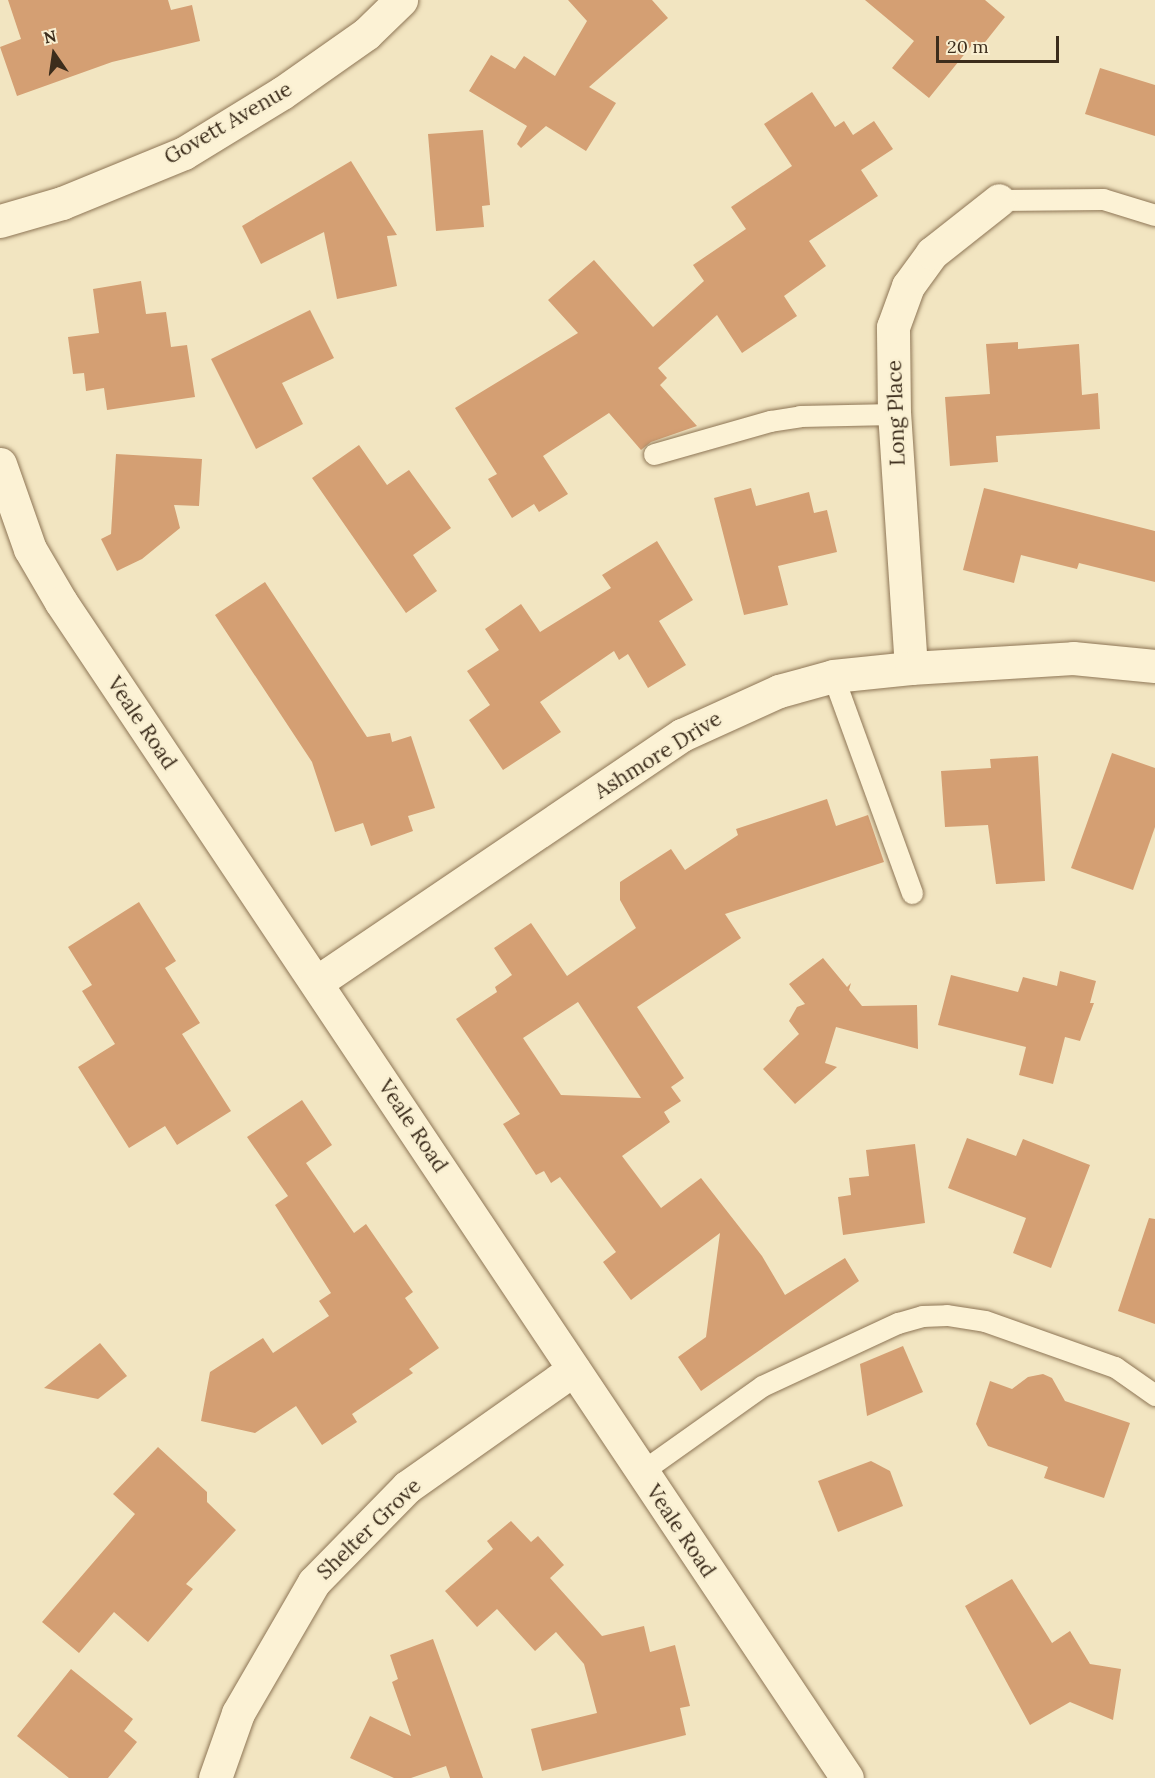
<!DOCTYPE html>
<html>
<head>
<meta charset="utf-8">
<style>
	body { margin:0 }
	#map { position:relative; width:1155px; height:1778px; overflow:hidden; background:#f2e5c1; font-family:Lora,serif }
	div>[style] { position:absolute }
	.building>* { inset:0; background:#d49f73 }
	.roads { filter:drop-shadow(0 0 2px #8e7656) drop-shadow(0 0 2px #8e7656) }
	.lane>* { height:21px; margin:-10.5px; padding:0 10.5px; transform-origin:10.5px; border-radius:10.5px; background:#fcf2d5 }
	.street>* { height:33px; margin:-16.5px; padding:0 16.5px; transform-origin:16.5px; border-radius:16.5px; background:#fcf2d5 }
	span { translate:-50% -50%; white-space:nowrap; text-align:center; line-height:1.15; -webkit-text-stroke:4.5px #f9efd1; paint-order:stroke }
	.street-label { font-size:21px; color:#3c2d1c }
	.north { position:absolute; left:24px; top:24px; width:60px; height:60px; -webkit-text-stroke:4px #f9efd1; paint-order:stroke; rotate:347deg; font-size:16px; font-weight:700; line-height:24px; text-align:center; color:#3c2d1c }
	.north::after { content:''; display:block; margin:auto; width:21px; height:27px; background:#3c2d1c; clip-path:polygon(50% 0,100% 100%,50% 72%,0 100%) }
	.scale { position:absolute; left:936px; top:36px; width:123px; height:27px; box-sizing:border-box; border:3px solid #3c2d1c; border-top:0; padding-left:8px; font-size:18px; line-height:21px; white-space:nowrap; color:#3c2d1c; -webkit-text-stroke:4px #f9efd1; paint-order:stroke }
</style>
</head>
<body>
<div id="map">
	<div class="building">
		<i style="clip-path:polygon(8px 0,168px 0,171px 10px,192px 5px,200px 41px,112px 62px,17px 96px,0 47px,21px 39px)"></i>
		<i style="clip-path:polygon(568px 0,652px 0,668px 18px,589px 87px,616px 103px,586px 151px,546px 126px,521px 148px,517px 144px,527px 126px,469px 91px,491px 55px,515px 69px,524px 56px,555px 76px,587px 21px)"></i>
		<i style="clip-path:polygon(865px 0,985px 0,1005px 17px,982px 46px,976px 40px,929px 98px,892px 68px,914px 41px)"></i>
		<i style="clip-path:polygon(1100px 68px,1155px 85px,1155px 136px,1085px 114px)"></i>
		<i style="clip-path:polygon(812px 92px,835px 127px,844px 121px,853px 135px,874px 121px,893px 149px,861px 170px,878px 196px,809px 241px,826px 266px,784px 296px,797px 316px,742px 353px,717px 315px,658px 368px,667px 378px,660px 385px,697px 426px,651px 442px,641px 450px,609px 413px,543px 456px,568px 494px,539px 512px,534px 504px,512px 518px,488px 479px,497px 474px,455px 408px,578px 333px,548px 300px,594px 260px,653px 327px,704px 281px,693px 265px,746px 229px,731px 207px,792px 166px,764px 124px)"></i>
		<i style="clip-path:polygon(483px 130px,490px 205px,482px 206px,484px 227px,436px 231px,428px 134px)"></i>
		<i style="clip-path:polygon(351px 161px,397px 235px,387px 236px,397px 286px,337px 299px,324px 232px,261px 264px,242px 226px)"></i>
		<i style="clip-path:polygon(141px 281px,146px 314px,166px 312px,171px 347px,187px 345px,195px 397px,107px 410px,104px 388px,86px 391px,84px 373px,73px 374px,68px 337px,99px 333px,93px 289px)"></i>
		<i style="clip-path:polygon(310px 310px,334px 358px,282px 383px,303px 424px,256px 449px,211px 359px)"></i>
		<i style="clip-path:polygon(1018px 342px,1018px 349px,1079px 344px,1082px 395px,1098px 393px,1100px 429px,996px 436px,998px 462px,950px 466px,945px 397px,990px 394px,986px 344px)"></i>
		<i style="clip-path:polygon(359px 445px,387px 485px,409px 470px,451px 528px,413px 555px,437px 591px,406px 613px,312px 478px)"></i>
		<i style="clip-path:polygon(116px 454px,202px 459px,199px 506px,174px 505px,180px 528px,142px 559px,117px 571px,101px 539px,111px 534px)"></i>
		<i style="clip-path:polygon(751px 488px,756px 506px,809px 492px,814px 513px,827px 510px,837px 552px,778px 566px,788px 605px,744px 615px,714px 498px)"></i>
		<i style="clip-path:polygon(984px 488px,1155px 531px,1155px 582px,1079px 563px,1077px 569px,1021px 555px,1014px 583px,963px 570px)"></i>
		<i style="clip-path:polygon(657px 541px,693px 600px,659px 621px,686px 665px,648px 688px,628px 654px,619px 660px,614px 651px,540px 702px,561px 732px,503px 770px,469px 720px,490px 705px,467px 671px,499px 650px,485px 629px,521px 604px,540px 632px,611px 588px,602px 575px)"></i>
		<i style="clip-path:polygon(265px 582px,367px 737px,390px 733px,392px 742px,411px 736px,435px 808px,408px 816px,413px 831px,371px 846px,363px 823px,335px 832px,312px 762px,215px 615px)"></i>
		<i style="clip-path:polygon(1112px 753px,1155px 768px,1155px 827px,1133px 890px,1071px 868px)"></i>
		<i style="clip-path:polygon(1038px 756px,1045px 881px,996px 884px,988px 825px,945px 827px,941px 771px,991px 768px,990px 759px)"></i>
		<i style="clip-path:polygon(evenodd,827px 799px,836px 826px,868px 815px,884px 862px,725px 914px,741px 938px,637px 1007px,684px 1078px,671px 1087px,681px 1101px,664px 1112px,670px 1122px,622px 1156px,661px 1208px,701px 1178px,762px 1256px,785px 1295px,845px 1258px,859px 1281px,701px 1391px,678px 1357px,706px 1337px,720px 1233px,631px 1300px,603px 1262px,616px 1252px,560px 1177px,551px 1183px,544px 1171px,536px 1175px,503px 1124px,520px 1114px,456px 1019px,497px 992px,495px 987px,512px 975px,494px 948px,531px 923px,567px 976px,636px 928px,620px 900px,620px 882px,671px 849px,685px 870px,738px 835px,736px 829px,827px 799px,578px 1002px,641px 1098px,561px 1095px,523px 1038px,578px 1002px)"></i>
		<i style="clip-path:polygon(139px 902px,176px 961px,165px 968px,200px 1023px,182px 1034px,231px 1111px,177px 1145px,165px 1126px,129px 1148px,78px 1067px,115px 1044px,82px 991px,92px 985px,68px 947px)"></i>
		<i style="clip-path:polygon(823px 958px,847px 987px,851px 983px,849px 990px,862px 1006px,917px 1005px,918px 1049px,836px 1027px,825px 1063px,837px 1067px,795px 1104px,763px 1069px,799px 1034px,789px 1021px,797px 1007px,805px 1004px,789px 984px)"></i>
		<i style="clip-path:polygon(1060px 971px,1096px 981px,1090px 1003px,1094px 1003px,1080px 1041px,1065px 1037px,1053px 1084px,1019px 1075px,1026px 1047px,938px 1025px,951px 975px,1018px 992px,1023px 977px,1057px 986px)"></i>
		<i style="clip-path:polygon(302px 1100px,332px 1145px,306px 1163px,354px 1233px,366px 1224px,413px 1292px,405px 1298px,439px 1348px,409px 1369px,413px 1373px,352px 1414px,357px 1422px,322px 1445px,296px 1406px,255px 1433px,201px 1421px,210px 1372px,263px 1338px,273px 1353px,329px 1316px,319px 1301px,331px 1293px,275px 1205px,288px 1196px,247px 1137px)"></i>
		<i style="clip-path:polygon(967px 1138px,1016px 1156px,1023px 1139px,1090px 1165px,1051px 1268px,1013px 1253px,1026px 1218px,948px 1188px)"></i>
		<i style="clip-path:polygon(915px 1144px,925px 1223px,843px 1235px,838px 1197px,851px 1195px,849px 1178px,869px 1176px,866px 1150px)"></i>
		<i style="clip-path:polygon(1149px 1218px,1155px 1219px,1155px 1324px,1118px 1311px)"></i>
		<i style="clip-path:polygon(100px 1343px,127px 1376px,98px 1399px,44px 1388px)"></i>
		<i style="clip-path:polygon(903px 1346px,923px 1392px,867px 1416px,860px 1364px)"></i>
		<i style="clip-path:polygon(1043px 1374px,1052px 1378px,1065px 1401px,1130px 1423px,1104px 1498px,1044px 1478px,1048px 1467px,988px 1446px,976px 1424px,990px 1381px,1012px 1389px,1028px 1377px)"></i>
		<i style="clip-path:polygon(158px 1447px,207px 1492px,207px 1502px,236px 1530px,186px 1584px,193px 1589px,148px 1642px,114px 1612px,79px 1653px,42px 1622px,135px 1514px,113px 1494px)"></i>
		<i style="clip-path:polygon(871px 1461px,890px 1471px,903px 1506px,838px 1532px,818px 1481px)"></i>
		<i style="clip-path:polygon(511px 1521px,531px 1542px,538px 1536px,564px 1565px,550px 1578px,602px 1636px,644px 1626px,650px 1652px,675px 1645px,690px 1706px,680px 1708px,686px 1735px,542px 1771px,531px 1729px,597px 1713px,584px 1664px,556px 1632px,535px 1651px,497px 1609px,477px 1627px,445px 1591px,493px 1549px,487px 1541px)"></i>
		<i style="clip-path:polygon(1012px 1579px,1052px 1643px,1070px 1631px,1090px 1664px,1121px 1669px,1113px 1720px,1070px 1702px,1030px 1725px,965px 1606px)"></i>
		<i style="clip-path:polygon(433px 1639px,483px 1778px,450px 1778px,446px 1766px,411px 1778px,394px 1778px,350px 1758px,370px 1716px,411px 1736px,392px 1682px,398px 1679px,390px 1655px)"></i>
		<i style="clip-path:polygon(71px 1669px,133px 1719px,124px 1731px,137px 1742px,108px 1778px,69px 1778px,17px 1736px)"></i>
	</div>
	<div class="roads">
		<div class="lane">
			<i style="left:999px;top:200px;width:104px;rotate:-0.6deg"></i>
			<i style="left:1103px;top:199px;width:54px;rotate:17.1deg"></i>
			<i style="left:654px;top:454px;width:121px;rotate:-15.9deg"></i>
			<i style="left:770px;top:421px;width:30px;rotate:-9deg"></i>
			<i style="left:800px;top:416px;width:94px;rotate:-1.2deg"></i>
			<i style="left:833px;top:676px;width:231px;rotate:70deg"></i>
			<i style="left:641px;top:1472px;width:148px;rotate:-35.4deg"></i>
			<i style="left:762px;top:1386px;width:150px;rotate:-24.9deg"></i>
			<i style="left:898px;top:1323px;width:25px;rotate:-16deg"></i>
			<i style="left:922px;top:1316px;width:25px;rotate:-2deg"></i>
			<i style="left:947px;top:1315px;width:38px;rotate:9deg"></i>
			<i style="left:985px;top:1321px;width:138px;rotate:19.5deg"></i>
			<i style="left:1115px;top:1367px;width:49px;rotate:35deg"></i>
		</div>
		<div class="street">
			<i style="left:0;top:221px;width:65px;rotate:-16.2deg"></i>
			<i style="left:62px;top:203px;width:132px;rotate:-22.3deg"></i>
			<i style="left:184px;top:153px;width:115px;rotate:-31.5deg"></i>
			<i style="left:282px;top:93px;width:103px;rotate:-35.1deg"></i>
			<i style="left:366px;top:34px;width:49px;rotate:-44.2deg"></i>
			<i style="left:0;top:464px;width:90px;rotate:70.6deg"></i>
			<i style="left:30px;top:549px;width:61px;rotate:59.7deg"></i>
			<i style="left:61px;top:602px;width:1414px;rotate:56.24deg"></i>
			<i style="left:911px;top:668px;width:255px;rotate:-93.8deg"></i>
			<i style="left:894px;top:414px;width:87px;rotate:-90.7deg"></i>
			<i style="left:893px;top:327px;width:44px;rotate:-69.9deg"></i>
			<i style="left:908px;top:286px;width:41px;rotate:-54deg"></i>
			<i style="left:932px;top:253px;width:85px;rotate:-38.3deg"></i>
			<i style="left:317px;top:982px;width:441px;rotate:-34.1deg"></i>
			<i style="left:682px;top:735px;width:107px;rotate:-24.4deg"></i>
			<i style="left:779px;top:691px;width:56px;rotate:-15.5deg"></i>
			<i style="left:833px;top:676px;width:78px;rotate:-5.9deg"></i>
			<i style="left:911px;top:668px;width:162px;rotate:-3.5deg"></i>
			<i style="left:1073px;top:658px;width:82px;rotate:5.6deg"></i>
			<i style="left:215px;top:1778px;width:69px;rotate:-70.5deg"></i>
			<i style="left:238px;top:1713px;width:151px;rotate:-59.9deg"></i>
			<i style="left:314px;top:1582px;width:133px;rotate:-45.6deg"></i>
			<i style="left:407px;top:1487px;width:204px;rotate:-35.2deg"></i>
		</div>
	</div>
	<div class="street-label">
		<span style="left:228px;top:123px;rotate:-30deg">Govett Avenue</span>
		<span style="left:896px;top:413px;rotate:-92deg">Long Place</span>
		<span style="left:142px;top:723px;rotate:56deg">Veale Road</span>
		<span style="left:658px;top:755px;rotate:-32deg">Ashmore Drive</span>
		<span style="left:413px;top:1126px;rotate:56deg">Veale Road</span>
		<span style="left:369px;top:1529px;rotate:-44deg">Shelter Grove</span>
		<span style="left:681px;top:1531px;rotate:56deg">Veale Road</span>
	</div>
	<div class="north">N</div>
	<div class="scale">20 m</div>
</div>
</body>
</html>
